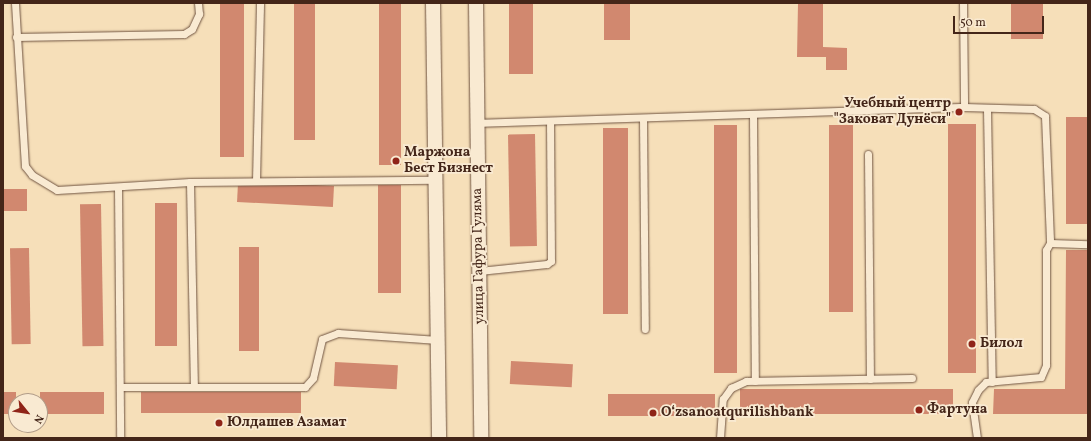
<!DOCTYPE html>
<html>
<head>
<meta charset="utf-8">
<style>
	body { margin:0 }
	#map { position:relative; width:1091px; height:441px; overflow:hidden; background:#f6dfb9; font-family:Vollkorn,serif }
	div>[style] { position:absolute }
	.building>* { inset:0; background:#d1886f; transform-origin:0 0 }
	.roads { filter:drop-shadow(0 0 1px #705441) drop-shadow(0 0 1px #705441) }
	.service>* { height:7px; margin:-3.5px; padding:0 3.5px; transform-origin:3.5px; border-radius:3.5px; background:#f9ead2 }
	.minor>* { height:14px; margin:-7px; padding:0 7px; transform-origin:7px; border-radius:7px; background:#f9ead2 }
	.dots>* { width:11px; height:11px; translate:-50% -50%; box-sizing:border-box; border:2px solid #f9ead2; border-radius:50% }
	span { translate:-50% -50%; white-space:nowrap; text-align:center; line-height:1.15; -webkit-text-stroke:3.5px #f9ead2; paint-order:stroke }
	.poi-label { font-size:14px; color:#442619; font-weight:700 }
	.right { translate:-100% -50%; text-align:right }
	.left { translate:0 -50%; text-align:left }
	.street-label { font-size:14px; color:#442619 }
	.frame { position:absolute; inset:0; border:4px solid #442619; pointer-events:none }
	.north { position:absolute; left:8px; top:393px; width:40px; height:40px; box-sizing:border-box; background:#f9ead2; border:1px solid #b19c88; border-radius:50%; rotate:120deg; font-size:11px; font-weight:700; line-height:16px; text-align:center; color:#442619 }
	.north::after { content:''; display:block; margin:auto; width:14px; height:18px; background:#8f2418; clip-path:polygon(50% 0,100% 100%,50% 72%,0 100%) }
	.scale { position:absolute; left:953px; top:16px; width:91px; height:18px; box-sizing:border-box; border:2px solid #442619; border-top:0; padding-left:5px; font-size:12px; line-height:14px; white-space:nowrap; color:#442619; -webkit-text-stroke:3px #f9ead2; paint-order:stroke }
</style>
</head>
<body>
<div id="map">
	<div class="building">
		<i style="left:220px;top:3px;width:24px;height:154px"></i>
		<i style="left:294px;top:3px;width:21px;height:137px"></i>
		<i style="left:379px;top:3px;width:22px;height:162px"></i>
		<i style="left:509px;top:3px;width:24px;height:71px"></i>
		<i style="left:604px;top:3px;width:26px;height:37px"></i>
		<i style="clip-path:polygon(798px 3px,823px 3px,823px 47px,847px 48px,847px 70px,826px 70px,826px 57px,797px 57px)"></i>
		<i style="left:1011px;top:3px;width:32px;height:36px"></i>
		<i style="left:1066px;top:117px;width:22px;height:107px"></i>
		<i style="left:948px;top:124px;width:28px;height:249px"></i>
		<i style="left:714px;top:125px;width:23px;height:248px"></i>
		<i style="left:829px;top:125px;width:24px;height:187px"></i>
		<i style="left:603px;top:128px;width:25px;height:186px"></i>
		<i style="left:535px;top:134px;width:112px;height:27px;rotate:89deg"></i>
		<i style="left:378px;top:185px;width:23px;height:108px"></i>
		<i style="left:334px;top:186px;width:21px;height:96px;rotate:93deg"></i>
		<i style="left:3px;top:189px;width:24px;height:22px"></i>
		<i style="left:155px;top:203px;width:22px;height:143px"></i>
		<i style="left:101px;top:204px;width:142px;height:21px;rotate:89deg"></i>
		<i style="left:239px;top:247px;width:20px;height:104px"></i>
		<i style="left:29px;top:248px;width:96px;height:19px;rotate:89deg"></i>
		<i style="clip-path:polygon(1066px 250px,1088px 250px,1088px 414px,993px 414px,994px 389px,1065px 389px)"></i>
		<i style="left:511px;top:361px;width:62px;height:23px;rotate:3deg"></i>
		<i style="left:335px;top:362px;width:63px;height:24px;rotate:3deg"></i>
		<i style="left:740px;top:389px;width:213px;height:25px"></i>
		<i style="left:3px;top:392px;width:13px;height:22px"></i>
		<i style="left:40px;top:392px;width:64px;height:22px"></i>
		<i style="left:141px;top:392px;width:160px;height:21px"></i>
		<i style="left:608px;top:394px;width:107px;height:22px"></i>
	</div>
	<div class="roads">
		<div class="service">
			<i style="left:15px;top:3px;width:163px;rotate:86.5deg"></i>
			<i style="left:25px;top:166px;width:11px;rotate:52deg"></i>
			<i style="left:32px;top:175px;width:29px;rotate:31deg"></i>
			<i style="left:57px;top:190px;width:133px;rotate:-3.4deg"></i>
			<i style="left:190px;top:182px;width:246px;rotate:-0.5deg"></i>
			<i style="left:963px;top:3px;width:104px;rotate:89.4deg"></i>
			<i style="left:964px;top:107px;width:70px;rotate:1.6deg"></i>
			<i style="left:1034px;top:109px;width:13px;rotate:32deg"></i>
			<i style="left:1045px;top:116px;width:127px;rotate:87.7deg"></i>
			<i style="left:16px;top:37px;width:168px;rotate:-1deg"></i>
			<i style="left:184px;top:34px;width:9px;rotate:-32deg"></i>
			<i style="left:192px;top:29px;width:17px;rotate:-65deg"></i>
			<i style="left:199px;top:14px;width:11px;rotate:-95deg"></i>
			<i style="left:987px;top:109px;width:273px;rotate:89deg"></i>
			<i style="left:753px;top:114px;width:267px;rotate:89.6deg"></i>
			<i style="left:643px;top:118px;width:211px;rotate:89.5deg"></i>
			<i style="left:478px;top:123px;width:486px;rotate:-1.9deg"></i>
			<i style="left:868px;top:154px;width:225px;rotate:89.5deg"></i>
			<i style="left:256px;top:181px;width:178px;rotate:-88.7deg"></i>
			<i style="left:190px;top:182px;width:205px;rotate:88.9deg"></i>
			<i style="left:118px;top:187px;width:251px;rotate:89.5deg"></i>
			<i style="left:479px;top:271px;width:68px;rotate:-5.9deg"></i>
			<i style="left:547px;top:264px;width:5px;rotate:-37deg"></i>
			<i style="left:551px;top:261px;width:140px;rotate:-90.4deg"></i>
			<i style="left:120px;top:387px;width:185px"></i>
			<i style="left:305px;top:387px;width:12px;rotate:-48deg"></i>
			<i style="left:313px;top:378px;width:40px;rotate:-77deg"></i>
			<i style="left:322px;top:339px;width:17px;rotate:-21deg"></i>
			<i style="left:338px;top:333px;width:100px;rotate:4deg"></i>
			<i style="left:720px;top:438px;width:39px;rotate:-86deg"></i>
			<i style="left:723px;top:399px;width:14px;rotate:-54deg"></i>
			<i style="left:731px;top:388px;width:17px;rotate:-25deg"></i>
			<i style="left:746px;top:381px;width:166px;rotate:-1deg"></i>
			<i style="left:977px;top:438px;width:36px;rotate:-98deg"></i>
			<i style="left:972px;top:402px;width:13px;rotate:-63deg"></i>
			<i style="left:978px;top:390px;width:11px;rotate:-45deg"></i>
			<i style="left:986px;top:382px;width:55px;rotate:-5.2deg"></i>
			<i style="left:1041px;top:377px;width:13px;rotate:-67deg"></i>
			<i style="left:1046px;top:365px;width:115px;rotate:-90deg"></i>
			<i style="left:1046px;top:250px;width:8px;rotate:-60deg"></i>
			<i style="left:1050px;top:243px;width:38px;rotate:2deg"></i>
		</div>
		<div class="minor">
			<i style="left:433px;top:3px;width:435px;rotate:89.2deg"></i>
			<i style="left:476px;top:3px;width:435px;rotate:89.3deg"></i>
		</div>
	</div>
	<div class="dots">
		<i style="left:959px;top:112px;background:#8f2418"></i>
		<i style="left:396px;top:161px;background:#8f2418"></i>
		<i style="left:972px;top:344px;background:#8f2418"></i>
		<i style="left:919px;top:410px;background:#8f2418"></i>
		<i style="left:653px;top:413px;background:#8f2418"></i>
		<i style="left:219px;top:423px;background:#8f2418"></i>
	</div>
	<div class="poi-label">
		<span class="right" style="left:951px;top:112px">Учебный центр<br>"Заковат Дунёси"</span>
		<span class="left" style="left:404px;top:161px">Маржона<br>Бест Бизнест</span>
		<span class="left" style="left:980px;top:344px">Билол</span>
		<span class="left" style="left:927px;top:410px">Фартуна</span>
		<span class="left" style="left:661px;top:413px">Oʻzsanoatqurilishbank</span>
		<span class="left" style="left:227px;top:423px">Юлдашев Азамат</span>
	</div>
	<div class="street-label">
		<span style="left:479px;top:256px;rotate:-91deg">улица Гафура Гуляма</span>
	</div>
	<div class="frame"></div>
	<div class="north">N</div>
	<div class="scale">50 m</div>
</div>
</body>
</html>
